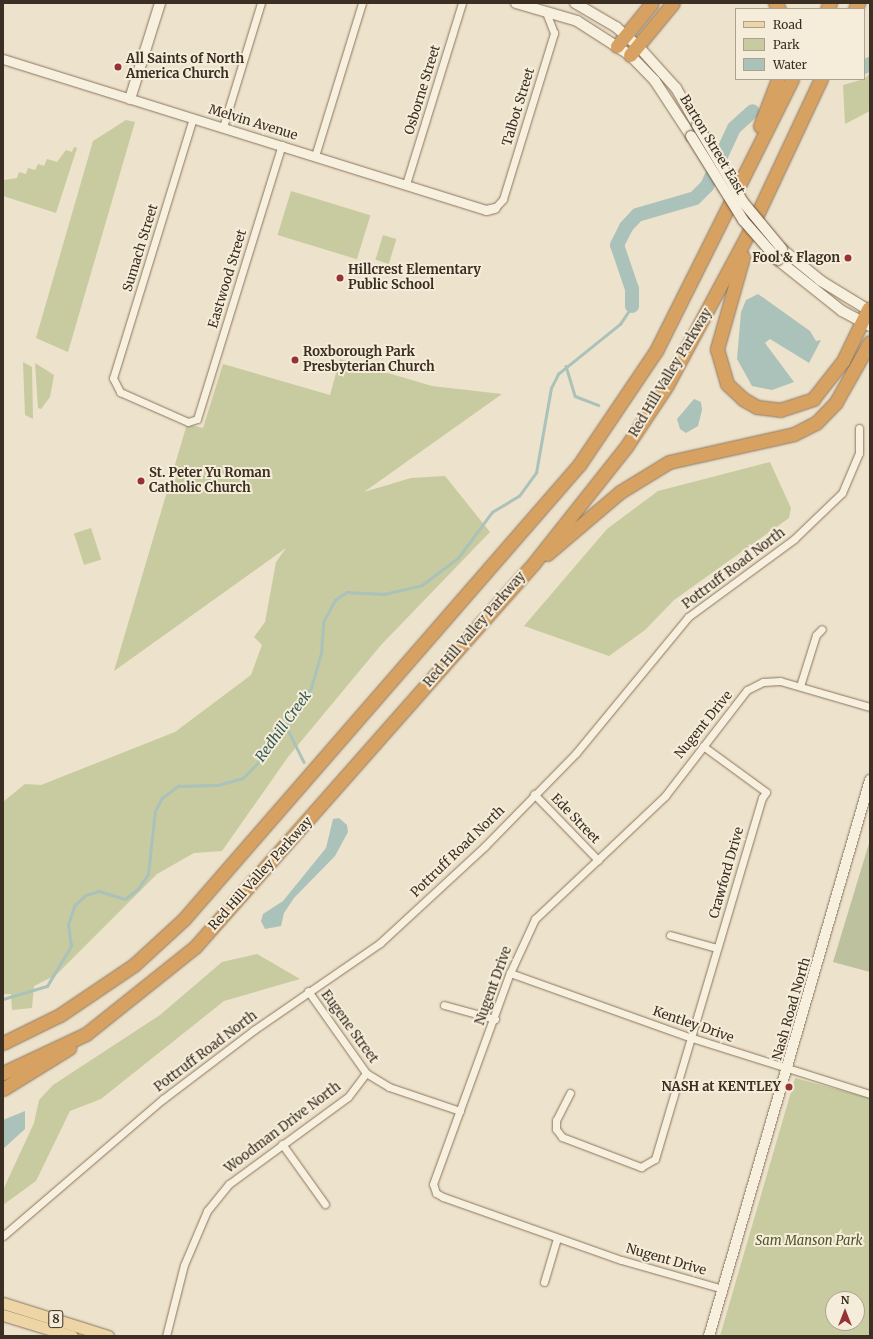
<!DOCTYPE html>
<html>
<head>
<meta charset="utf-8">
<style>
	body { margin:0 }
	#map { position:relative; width:873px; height:1339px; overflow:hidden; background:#ede2cb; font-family:Merriweather,serif }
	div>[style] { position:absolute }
	.green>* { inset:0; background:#c7cb9f; transform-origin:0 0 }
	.cemetery>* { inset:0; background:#bdc19d }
	.water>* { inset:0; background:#abc2bb }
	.stream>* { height:2.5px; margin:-1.25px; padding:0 1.25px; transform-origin:1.25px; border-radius:1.25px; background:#abc2bb }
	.river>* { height:14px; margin:-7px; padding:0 7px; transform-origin:7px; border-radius:7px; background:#abc2bb }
	.roads { filter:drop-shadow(0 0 1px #8a755f) drop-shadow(0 0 1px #8a755f) }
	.minor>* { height:7px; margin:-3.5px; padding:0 3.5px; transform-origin:3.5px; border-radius:3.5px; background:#f8f0de }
	.tertiary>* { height:9px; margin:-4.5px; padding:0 4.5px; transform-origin:4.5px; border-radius:4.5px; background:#f8f0de }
	.secondary>* { height:10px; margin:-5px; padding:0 5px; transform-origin:5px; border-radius:5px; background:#f8f0de }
	.primary>* { height:11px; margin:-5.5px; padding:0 5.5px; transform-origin:5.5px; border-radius:5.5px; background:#edd5a6 }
	.motorway>* { height:13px; margin:-6.5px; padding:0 6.5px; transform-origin:6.5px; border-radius:6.5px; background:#d7a161 }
	.bridges { filter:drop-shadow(0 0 1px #6c5642) drop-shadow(0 0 1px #6c5642) }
	.secondary-bridge>* { height:10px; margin:-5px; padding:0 5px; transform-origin:5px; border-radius:5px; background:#f8f0de }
	.dots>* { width:11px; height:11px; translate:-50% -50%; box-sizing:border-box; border:2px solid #f5edda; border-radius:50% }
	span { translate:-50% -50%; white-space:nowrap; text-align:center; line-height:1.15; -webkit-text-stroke:4px #f5edda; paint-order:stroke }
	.shield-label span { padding:1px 3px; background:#f5edda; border:1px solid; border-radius:3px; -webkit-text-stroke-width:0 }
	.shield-label { font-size:12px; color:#3b2e22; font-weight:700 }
	.poi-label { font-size:13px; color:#3b2e22; font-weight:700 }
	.left { translate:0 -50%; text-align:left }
	.right { translate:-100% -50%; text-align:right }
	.street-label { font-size:13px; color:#3b2e22 }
	.park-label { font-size:13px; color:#4c562a; font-style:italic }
	.water-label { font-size:14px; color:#325a56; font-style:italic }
	.frame { position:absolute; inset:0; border:4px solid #3b2e22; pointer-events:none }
	.legend { position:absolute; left:735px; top:8px; width:130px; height:72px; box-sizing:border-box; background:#f5edda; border:1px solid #aba190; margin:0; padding:5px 7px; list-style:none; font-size:12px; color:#3b2e22 }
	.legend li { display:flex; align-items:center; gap:8px; height:20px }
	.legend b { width:20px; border:1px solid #aba190 }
	.north { position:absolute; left:825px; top:1291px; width:40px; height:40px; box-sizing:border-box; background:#f5edda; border:1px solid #aba190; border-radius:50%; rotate:0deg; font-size:11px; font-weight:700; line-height:16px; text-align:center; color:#3b2e22 }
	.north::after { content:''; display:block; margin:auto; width:14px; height:18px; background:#963235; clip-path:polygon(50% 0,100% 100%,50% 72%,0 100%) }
</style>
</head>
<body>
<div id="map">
	<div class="green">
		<i style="clip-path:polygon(870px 73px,870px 111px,845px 124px,843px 85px,864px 79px)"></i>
		<i style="clip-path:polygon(126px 120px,135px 122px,68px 352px,36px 338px,93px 141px)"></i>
		<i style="clip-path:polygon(74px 147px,77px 148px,56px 213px,3px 196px,4px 180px,17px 178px,19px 172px,26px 174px,28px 168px,35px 170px,38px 164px,44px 166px,47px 159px,57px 162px,66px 150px,72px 152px)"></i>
		<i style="left:291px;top:191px;width:83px;height:46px;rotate:17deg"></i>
		<i style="left:383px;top:235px;width:14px;height:26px;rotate:17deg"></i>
		<i style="clip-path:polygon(340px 359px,432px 386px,502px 394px,364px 492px,411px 478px,445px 476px,490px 532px,381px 645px,288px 757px,222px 851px,194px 853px,157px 874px,56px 975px,34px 986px,32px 1008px,12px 1010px,11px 994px,3px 994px,3px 802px,25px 784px,41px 785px,175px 732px,251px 675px,262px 645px,254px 637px,265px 622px,276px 562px,286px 548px,114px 671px,187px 424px,203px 428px,223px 364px,330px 395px)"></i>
		<i style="clip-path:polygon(23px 362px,32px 367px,33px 419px,25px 415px)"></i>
		<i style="clip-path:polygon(35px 363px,54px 375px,50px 397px,41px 409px,38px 408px)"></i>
		<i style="clip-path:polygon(770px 462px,791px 508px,789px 518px,674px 600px,645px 630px,609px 656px,524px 626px,607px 529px,658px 491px)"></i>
		<i style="left:91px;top:528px;width:33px;height:18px;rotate:72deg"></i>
		<i style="clip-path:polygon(257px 954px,300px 979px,224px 1001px,101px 1099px,70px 1111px,36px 1181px,3px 1205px,3px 1190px,34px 1123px,39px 1100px,53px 1085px,160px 1015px,222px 962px)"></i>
		<i style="clip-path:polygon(evenodd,795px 1078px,870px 1098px,870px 1336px,720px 1336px,795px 1078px,833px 1299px,857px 1299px,857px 1323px,833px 1323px,833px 1299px)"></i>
	</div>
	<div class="cemetery">
		<i style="clip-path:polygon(870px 840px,870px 972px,833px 962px)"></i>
	</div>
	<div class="water">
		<i style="clip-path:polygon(758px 294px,810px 331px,816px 341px,821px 340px,809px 363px,770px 339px,765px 343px,794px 382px,772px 390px,752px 386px,737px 359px,741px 312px,746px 300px)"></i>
		<i style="clip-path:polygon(694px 399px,701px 402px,702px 410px,698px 426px,686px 433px,680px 429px,677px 419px)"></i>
		<i style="clip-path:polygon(339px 818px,347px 825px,348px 832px,335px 856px,294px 898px,284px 913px,281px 926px,265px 929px,261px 921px,263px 914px,283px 901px,326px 848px,333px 819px)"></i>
		<i style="clip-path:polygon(25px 1111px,25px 1129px,3px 1149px,3px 1120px)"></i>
	</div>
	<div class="stream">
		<i style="left:566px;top:366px;width:31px;rotate:73deg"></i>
		<i style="left:575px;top:396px;width:25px;rotate:21deg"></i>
		<i style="left:286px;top:726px;width:40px;rotate:63.4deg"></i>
		<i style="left:3px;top:999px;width:46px;rotate:-16.5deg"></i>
		<i style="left:47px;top:986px;width:47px;rotate:-59deg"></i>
		<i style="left:71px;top:946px;width:21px;rotate:-98deg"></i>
		<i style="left:68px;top:925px;width:20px;rotate:-72deg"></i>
		<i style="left:74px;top:906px;width:16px;rotate:-43deg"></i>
		<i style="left:86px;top:895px;width:14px;rotate:-17deg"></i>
		<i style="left:99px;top:891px;width:27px;rotate:17deg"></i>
		<i style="left:125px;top:899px;width:16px;rotate:-38deg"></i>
		<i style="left:138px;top:889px;width:18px;rotate:-56deg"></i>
		<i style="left:148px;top:874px;width:63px;rotate:-83.7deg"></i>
		<i style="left:155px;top:811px;width:15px;rotate:-62deg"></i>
		<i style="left:162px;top:798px;width:20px;rotate:-37deg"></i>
		<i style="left:178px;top:786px;width:40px;rotate:-1.4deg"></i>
		<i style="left:218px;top:785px;width:26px;rotate:-16deg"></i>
		<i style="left:243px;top:778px;width:36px;rotate:-46deg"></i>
		<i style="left:268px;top:752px;width:77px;rotate:-56.1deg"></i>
		<i style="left:311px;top:688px;width:35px;rotate:-74deg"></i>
		<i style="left:321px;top:654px;width:32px;rotate:-86deg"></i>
		<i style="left:323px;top:622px;width:25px;rotate:-61deg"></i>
		<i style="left:335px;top:600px;width:14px;rotate:-34deg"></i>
		<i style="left:347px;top:592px;width:37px;rotate:3deg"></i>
		<i style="left:384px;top:594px;width:39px;rotate:-13deg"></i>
		<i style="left:422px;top:585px;width:45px;rotate:-36.9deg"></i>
		<i style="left:458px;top:558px;width:57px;rotate:-53.5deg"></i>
		<i style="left:492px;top:512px;width:31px;rotate:-31deg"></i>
		<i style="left:519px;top:496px;width:29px;rotate:-54deg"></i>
		<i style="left:536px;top:473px;width:86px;rotate:-80deg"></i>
		<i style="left:551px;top:388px;width:16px;rotate:-63deg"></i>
		<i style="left:558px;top:374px;width:80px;rotate:-38.9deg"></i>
		<i style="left:620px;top:324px;width:22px;rotate:-56deg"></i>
	</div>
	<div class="river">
		<i style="left:864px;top:67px;width:7px;rotate:-27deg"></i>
		<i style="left:632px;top:306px;width:17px;rotate:-90deg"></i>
		<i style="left:632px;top:289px;width:46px;rotate:-108.8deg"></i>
		<i style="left:617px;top:245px;width:20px;rotate:-63deg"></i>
		<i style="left:626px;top:227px;width:16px;rotate:-47deg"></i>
		<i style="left:637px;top:215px;width:60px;rotate:-16.3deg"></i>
		<i style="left:695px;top:198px;width:17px;rotate:-45deg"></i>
		<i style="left:707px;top:186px;width:64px;rotate:-65deg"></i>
		<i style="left:734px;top:128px;width:25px;rotate:-42deg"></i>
	</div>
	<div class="roads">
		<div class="minor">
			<i style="left:193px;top:118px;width:272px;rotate:107.1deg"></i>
			<i style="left:113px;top:378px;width:16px;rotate:63deg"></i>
			<i style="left:120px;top:392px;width:74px;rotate:23.8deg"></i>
			<i style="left:188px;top:422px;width:9px;rotate:-18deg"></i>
			<i style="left:197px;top:419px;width:287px;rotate:-72.8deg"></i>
			<i style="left:223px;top:127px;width:130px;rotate:-73deg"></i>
			<i style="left:315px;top:156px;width:160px;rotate:-72.9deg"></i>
			<i style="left:406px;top:184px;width:189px;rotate:-72.8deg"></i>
			<i style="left:495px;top:208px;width:12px;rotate:-48deg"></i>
			<i style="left:503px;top:199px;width:174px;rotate:-72.9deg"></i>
			<i style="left:554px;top:33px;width:22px;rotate:-111deg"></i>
			<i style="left:800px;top:686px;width:53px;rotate:-72.6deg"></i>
			<i style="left:816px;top:635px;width:8px;rotate:-45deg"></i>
			<i style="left:534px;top:794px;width:92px;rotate:45.9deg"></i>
			<i style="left:670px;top:935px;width:49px;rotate:15.5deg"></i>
			<i style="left:510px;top:973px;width:193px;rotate:19.7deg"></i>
			<i style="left:692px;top:1038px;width:187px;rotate:17.5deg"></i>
			<i style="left:308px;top:991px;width:100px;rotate:54.7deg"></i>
			<i style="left:366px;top:1073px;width:27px;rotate:31deg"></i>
			<i style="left:389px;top:1087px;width:75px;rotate:18.7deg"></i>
			<i style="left:444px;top:1005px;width:53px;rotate:15.4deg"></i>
			<i style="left:570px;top:1093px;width:30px;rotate:117deg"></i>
			<i style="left:556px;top:1120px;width:9px;rotate:90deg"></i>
			<i style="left:556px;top:1129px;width:10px;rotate:53deg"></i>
			<i style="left:562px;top:1137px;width:85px;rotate:20.8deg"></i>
			<i style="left:641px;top:1167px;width:16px;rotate:-30deg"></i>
			<i style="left:655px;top:1159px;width:377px;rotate:-73.5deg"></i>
			<i style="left:762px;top:798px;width:7px;rotate:-56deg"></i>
			<i style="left:766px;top:792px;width:78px;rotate:-143.9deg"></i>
			<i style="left:282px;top:1144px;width:74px;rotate:54.4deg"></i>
			<i style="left:3px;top:1236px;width:211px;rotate:-40.6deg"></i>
			<i style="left:163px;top:1099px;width:114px;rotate:-37.2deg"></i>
			<i style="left:254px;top:1030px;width:153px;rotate:-34.6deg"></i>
			<i style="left:380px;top:943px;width:143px;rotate:-42.7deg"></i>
			<i style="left:485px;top:846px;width:130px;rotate:-45.6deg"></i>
			<i style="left:576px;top:753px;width:176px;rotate:-50.5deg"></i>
			<i style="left:688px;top:617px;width:132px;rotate:-36.3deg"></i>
			<i style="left:794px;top:539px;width:66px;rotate:-43.8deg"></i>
			<i style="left:842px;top:493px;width:43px;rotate:-67deg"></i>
			<i style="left:859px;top:453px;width:25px;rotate:-90deg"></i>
			<i style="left:544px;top:1282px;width:46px;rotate:-73.5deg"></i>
			<i style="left:723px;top:1289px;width:106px;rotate:-164.1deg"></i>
			<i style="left:621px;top:1260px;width:189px;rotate:-160.5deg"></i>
			<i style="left:443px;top:1197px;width:8px;rotate:-150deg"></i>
			<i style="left:436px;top:1193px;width:9px;rotate:-108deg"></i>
			<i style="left:433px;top:1184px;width:225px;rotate:-70deg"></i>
			<i style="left:510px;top:973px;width:60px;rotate:-65.2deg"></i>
			<i style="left:535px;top:919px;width:179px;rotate:-43.4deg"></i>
			<i style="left:665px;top:796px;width:134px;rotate:-52.3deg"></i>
			<i style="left:747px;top:690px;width:18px;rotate:-27deg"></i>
			<i style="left:763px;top:682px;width:17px;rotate:-3deg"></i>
			<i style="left:780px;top:681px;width:94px;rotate:16.1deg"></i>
			<i style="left:166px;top:1336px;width:73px;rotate:-75.8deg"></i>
			<i style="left:184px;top:1265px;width:59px;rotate:-66.9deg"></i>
			<i style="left:207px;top:1211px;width:35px;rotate:-51deg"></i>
			<i style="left:229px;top:1184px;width:147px;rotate:-36.2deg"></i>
			<i style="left:348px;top:1097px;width:30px;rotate:-53deg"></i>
		</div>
		<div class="tertiary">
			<i style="left:3px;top:59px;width:506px;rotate:17.36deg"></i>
			<i style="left:486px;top:210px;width:9px;rotate:-13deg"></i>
		</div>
		<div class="secondary">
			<i style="left:516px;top:3px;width:64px;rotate:16.4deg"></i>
			<i style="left:577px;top:21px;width:63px;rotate:32.7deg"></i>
			<i style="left:630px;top:55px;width:36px;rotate:46deg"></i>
			<i style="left:655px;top:81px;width:66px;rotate:56.8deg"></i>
			<i style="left:575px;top:3px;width:48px;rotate:30.3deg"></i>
			<i style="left:616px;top:27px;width:29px;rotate:41deg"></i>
			<i style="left:638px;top:46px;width:57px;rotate:47.9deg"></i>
			<i style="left:676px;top:88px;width:43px;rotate:60.4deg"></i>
			<i style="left:130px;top:99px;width:101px;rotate:-72.6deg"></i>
			<i style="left:782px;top:249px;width:50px;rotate:39.4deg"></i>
			<i style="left:821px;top:281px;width:57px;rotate:31.5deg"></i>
			<i style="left:778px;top:260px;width:82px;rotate:38.6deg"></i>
			<i style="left:842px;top:311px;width:32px;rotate:28deg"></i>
			<i style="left:709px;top:1336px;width:579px;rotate:-73.85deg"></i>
		</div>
		<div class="primary">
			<i style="left:3px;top:1303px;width:110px;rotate:17.4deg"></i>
			<i style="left:3px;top:1315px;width:72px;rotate:16.9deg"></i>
		</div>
		<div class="motorway">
			<i style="left:775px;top:3px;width:7px;rotate:56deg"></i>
			<i style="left:827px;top:9px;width:7px;rotate:-63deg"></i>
			<i style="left:855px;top:9px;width:7px;rotate:-63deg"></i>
			<i style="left:617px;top:46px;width:55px;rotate:-50.9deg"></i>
			<i style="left:630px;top:55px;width:67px;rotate:-50.4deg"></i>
			<i style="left:760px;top:126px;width:50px;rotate:-69deg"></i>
			<i style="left:743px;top:257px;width:96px;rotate:105.8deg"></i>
			<i style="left:717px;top:349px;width:36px;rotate:74deg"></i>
			<i style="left:727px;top:384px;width:22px;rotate:43deg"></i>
			<i style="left:743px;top:399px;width:16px;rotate:30deg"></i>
			<i style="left:757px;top:407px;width:23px;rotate:7deg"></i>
			<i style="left:780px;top:410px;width:35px;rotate:-18deg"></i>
			<i style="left:813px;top:399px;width:48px;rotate:-51.7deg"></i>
			<i style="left:843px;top:361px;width:58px;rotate:-64.3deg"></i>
			<i style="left:547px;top:554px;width:96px;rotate:-40.3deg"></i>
			<i style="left:620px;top:492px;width:57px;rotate:-31.5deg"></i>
			<i style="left:669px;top:462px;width:128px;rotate:-12.6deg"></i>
			<i style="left:794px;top:434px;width:25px;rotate:-27deg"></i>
			<i style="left:816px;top:423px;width:29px;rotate:-46deg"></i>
			<i style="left:836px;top:402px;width:69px;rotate:-60.5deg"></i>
			<i style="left:3px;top:1043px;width:64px;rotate:-26.2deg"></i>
			<i style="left:60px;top:1015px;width:89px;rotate:-34deg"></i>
			<i style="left:134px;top:965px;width:68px;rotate:-42.6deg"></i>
			<i style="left:184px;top:919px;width:602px;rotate:-48.98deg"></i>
			<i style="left:579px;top:465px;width:138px;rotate:-56deg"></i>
			<i style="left:656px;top:351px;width:304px;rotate:-63.4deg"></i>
			<i style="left:3px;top:1073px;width:92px;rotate:-25.2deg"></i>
			<i style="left:86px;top:1034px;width:139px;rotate:-38.6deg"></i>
			<i style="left:195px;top:947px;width:512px;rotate:-48.56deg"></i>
			<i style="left:534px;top:563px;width:148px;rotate:-51.6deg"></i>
			<i style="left:626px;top:447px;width:74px;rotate:-56.5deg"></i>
			<i style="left:667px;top:385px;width:169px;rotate:-61.8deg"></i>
			<i style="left:747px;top:236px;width:174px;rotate:-64.8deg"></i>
			<i style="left:3px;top:1089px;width:78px;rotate:-31.8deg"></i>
		</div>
	</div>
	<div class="bridges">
		<div class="secondary-bridge">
			<i style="left:697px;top:125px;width:90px;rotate:59.1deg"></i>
			<i style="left:743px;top:202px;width:61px;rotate:50.3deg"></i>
			<i style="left:691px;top:136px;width:99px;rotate:58.2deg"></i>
			<i style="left:743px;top:220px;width:53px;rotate:48.8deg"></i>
		</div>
	</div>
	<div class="dots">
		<i style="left:118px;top:67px;background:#963235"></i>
		<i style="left:848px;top:258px;background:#963235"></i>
		<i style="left:340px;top:278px;background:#963235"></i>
		<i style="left:295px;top:360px;background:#963235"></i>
		<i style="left:141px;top:481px;background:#963235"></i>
		<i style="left:789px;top:1087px;background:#963235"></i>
	</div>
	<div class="shield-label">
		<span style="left:56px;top:1319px">8</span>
	</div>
	<div class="poi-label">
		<span class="left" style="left:126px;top:67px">All Saints of North<br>America Church</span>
		<span class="right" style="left:840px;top:258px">Fool &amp; Flagon</span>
		<span class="left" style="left:348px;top:278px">Hillcrest Elementary<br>Public School</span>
		<span class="left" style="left:303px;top:360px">Roxborough Park<br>Presbyterian Church</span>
		<span class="left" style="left:149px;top:481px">St. Peter Yu Roman<br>Catholic Church</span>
		<span class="right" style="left:781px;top:1087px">NASH at KENTLEY</span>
	</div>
	<div class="street-label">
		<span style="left:423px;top:90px;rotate:-73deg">Osborne Street</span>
		<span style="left:519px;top:107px;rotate:-73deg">Talbot Street</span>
		<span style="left:253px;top:123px;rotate:17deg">Melvin Avenue</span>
		<span style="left:712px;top:145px;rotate:59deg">Barton Street East</span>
		<span style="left:141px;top:248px;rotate:-73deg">Sumach Street</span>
		<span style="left:228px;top:279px;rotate:-73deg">Eastwood Street</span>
		<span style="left:671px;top:373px;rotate:-59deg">Red Hill Valley Parkway</span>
		<span style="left:734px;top:569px;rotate:-37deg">Pottruff Road North</span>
		<span style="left:475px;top:630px;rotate:-49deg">Red Hill Valley Parkway</span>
		<span style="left:704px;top:725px;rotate:-51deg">Nugent Drive</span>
		<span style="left:575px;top:819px;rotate:46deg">Ede Street</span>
		<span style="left:458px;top:852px;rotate:-44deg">Pottruff Road North</span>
		<span style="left:727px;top:873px;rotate:-74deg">Crawford Drive</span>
		<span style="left:261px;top:874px;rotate:-48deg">Red Hill Valley Parkway</span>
		<span style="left:494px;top:986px;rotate:-70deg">Nugent Drive</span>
		<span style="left:792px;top:1009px;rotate:-74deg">Nash Road North</span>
		<span style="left:693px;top:1025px;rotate:19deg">Kentley Drive</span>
		<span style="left:349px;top:1027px;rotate:54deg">Eugene Street</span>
		<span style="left:206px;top:1052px;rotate:-37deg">Pottruff Road North</span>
		<span style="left:283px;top:1128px;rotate:-37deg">Woodman Drive North</span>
		<span style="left:666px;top:1260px;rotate:16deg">Nugent Drive</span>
	</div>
	<div class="park-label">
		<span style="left:809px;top:1241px">Sam Manson Park</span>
	</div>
	<div class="water-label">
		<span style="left:283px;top:726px;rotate:-54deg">Redhill Creek</span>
	</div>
	<div class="frame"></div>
	<ul class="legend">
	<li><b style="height:5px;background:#edd5a6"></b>Road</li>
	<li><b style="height:11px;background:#c7cb9f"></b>Park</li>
	<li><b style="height:11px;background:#abc2bb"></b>Water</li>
	</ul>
	<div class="north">N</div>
</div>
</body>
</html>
